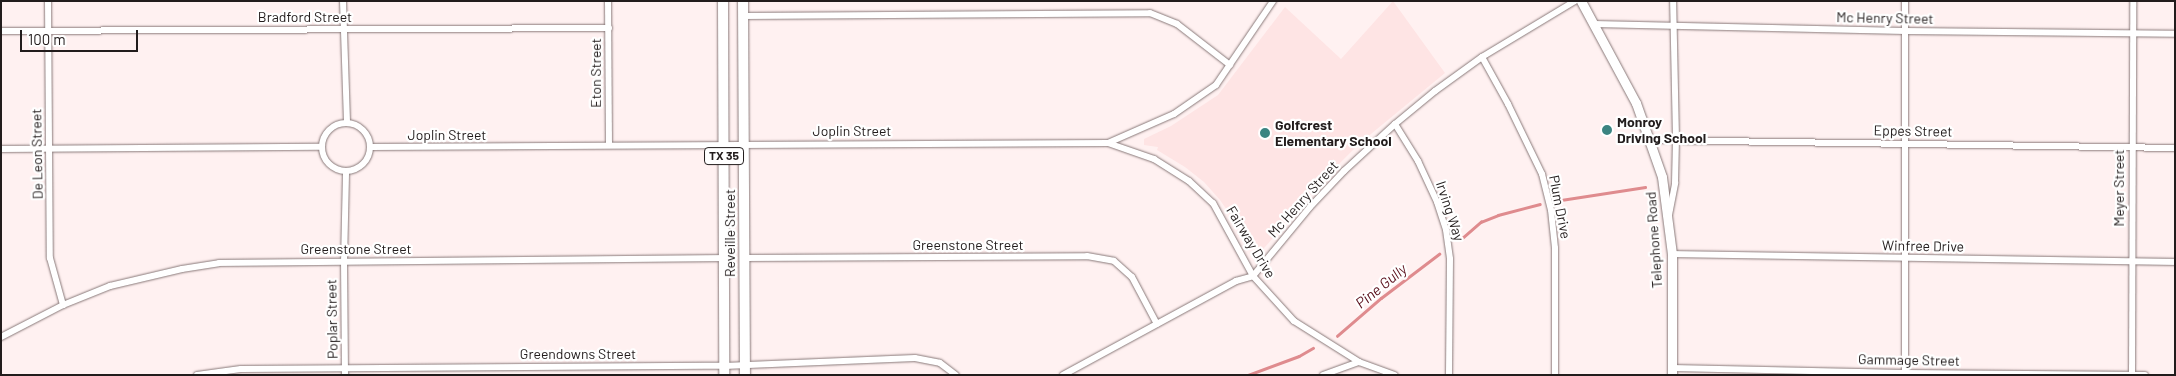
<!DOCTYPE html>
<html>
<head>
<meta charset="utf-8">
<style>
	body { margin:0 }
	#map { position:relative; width:2176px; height:376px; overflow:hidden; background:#fff1f1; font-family:Barlow,sans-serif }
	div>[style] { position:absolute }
	.built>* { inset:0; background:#fee4e4 }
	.stream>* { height:2.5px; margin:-1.25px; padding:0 1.25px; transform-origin:1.25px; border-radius:1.25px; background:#df8b8e }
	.roads { filter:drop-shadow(0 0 1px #897979) drop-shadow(0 0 1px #897979) }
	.minor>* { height:6px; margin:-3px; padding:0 3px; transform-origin:3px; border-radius:3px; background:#fff }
	.minor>.ring { margin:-3px; padding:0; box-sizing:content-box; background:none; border:6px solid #fff; border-radius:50% }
	.secondary>* { height:9px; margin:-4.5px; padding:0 4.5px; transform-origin:4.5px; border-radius:4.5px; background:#fff }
	.primary>* { height:10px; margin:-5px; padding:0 5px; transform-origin:5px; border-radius:5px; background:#fff }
	.dots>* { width:14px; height:14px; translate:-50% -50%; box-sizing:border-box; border:2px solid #fff; border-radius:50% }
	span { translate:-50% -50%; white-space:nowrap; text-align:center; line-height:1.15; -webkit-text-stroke:4.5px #fff; paint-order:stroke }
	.shield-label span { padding:1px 4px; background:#fff; border:1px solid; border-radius:4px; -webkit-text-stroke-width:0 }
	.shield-label { font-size:12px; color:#221c1c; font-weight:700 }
	.street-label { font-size:14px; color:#221c1c }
	.poi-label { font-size:14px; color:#221c1c; font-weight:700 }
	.left { translate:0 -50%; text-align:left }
	.water-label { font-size:15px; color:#580d19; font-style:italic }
	.frame { position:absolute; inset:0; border:2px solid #221c1c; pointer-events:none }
	.scale { position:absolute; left:20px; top:30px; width:118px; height:22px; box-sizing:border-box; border:2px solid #221c1c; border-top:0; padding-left:6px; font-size:15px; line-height:18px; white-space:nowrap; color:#221c1c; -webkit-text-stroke:4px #fff; paint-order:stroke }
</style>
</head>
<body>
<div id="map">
	<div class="built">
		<i style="clip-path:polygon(1393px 1px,1445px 73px,1360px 143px,1325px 178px,1258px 255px,1220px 200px,1204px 182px,1185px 167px,1157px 150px,1158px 147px,1144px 145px,1144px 139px,1171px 126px,1218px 95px,1285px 7px,1341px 59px)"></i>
	</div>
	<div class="stream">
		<i style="left:1561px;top:200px;width:85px;rotate:-8.8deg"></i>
		<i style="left:1460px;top:240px;width:28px;rotate:-41deg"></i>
		<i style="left:1481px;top:222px;width:18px;rotate:-22deg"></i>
		<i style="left:1498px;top:215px;width:43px;rotate:-14.7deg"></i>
		<i style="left:1337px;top:336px;width:58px;rotate:-40.8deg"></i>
		<i style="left:1381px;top:298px;width:73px;rotate:-37.2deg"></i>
		<i style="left:1248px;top:375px;width:54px;rotate:-20.4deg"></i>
		<i style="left:1299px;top:356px;width:16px;rotate:-30deg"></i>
	</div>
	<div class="roads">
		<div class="minor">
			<i style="left:48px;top:1px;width:257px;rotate:89.6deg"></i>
			<i style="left:50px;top:258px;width:49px;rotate:74.5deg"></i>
			<i style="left:343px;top:1px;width:121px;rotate:88.1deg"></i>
			<i style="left:608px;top:1px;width:144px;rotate:89.6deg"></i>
			<i style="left:743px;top:16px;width:407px;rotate:-0.4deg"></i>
			<i style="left:1150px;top:13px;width:29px;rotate:22deg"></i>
			<i style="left:1177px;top:24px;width:67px;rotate:37.7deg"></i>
			<i style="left:1594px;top:24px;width:311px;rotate:1.3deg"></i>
			<i style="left:1905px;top:31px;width:270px;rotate:0.6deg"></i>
			<i style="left:1px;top:31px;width:608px;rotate:-0.28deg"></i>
			<i style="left:1482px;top:57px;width:54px;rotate:61deg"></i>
			<i style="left:1508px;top:104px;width:78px;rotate:64.1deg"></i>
			<i style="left:1542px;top:174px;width:37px;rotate:76deg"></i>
			<i style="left:1551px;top:210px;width:38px;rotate:84deg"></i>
			<i style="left:1555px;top:248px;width:127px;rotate:90deg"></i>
			<i class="ring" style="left:322px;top:123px;width:42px;height:42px"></i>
			<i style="left:1395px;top:124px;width:44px;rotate:58.1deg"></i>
			<i style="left:1418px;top:161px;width:45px;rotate:65.1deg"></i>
			<i style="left:1437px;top:202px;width:29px;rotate:72deg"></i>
			<i style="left:1446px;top:230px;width:29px;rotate:82deg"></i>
			<i style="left:1450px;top:259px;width:116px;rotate:90.5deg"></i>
			<i style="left:1650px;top:140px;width:525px;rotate:0.87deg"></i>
			<i style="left:1108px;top:143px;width:49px;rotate:19.2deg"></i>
			<i style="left:1154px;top:159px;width:41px;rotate:32.2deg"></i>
			<i style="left:1189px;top:181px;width:33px;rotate:43deg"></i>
			<i style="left:1213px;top:203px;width:83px;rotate:61.3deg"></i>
			<i style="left:1253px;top:276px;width:61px;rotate:47.7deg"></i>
			<i style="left:1294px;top:321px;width:77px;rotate:32.2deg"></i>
			<i style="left:1359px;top:362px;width:38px;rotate:20deg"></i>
			<i style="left:371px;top:147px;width:737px;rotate:-0.31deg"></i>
			<i style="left:1108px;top:143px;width:72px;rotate:-23.7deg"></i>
			<i style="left:1174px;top:114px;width:51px;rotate:-34.6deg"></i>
			<i style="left:1216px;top:85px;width:102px;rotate:-55.8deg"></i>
			<i style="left:1px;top:149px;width:320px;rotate:-0.4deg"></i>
			<i style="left:1669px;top:215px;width:33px;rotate:-79deg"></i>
			<i style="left:1675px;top:183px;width:44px;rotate:-88.7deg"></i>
			<i style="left:1676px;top:139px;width:138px;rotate:-91.2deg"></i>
			<i style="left:1672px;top:254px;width:503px;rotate:0.91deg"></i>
			<i style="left:744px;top:258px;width:343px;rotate:-0.3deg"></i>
			<i style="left:1087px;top:256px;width:27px;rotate:10deg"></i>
			<i style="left:1114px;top:261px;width:24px;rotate:42deg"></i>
			<i style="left:1132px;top:277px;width:53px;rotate:62deg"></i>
			<i style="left:1px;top:337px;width:70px;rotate:-27.3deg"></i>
			<i style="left:63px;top:305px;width:51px;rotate:-22deg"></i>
			<i style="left:110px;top:286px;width:74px;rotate:-13.3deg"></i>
			<i style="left:182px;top:269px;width:37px;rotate:-9deg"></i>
			<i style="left:219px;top:263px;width:506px;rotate:-0.57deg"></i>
			<i style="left:1672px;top:368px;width:233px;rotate:1.2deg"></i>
			<i style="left:1905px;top:373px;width:240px;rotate:0.5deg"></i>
			<i style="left:197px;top:375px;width:44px;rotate:-7.8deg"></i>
			<i style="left:241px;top:369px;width:483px;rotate:-0.4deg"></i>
			<i style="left:724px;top:366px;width:191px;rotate:-2.4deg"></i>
			<i style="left:915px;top:358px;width:25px;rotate:11deg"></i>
			<i style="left:940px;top:363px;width:20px;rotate:37deg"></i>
			<i style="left:345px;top:375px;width:113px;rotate:-90.5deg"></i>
			<i style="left:344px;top:262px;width:90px;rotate:-88.7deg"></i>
			<i style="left:1063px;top:375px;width:197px;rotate:-28.5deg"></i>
			<i style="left:1236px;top:281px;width:18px;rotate:-16deg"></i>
			<i style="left:1253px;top:276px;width:89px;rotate:-50.4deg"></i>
			<i style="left:1310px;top:207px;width:50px;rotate:-46.6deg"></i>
			<i style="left:1344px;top:171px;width:69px;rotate:-42.7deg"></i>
			<i style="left:1395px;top:124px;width:52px;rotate:-39.5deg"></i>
			<i style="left:1435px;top:91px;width:58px;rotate:-35.9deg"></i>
			<i style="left:1482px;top:57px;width:109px;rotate:-31.1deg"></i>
			<i style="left:1323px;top:375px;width:38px;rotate:-20deg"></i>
			<i style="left:1905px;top:375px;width:374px;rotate:-90deg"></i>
			<i style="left:2132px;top:375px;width:374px;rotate:-89.8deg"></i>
		</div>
		<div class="secondary">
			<i style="left:1581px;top:1px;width:116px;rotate:61.7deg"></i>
			<i style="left:1636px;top:103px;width:78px;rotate:70.6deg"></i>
			<i style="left:1662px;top:177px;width:78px;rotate:82.6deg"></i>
			<i style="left:1672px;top:254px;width:121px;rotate:90deg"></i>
		</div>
		<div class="primary">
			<i style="left:723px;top:1px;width:374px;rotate:89.8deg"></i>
			<i style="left:743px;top:1px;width:374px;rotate:89.7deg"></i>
		</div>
	</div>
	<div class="dots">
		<i style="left:1607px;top:130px;background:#3b8481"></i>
		<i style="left:1265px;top:133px;background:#3b8481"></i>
	</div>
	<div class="shield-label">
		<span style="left:724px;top:156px">TX 35</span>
	</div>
	<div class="street-label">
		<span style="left:305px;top:17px">Bradford Street</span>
		<span style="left:1885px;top:18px;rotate:1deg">Mc Henry Street</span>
		<span style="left:596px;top:73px;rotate:-90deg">Eton Street</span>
		<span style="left:852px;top:131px">Joplin Street</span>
		<span style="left:1913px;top:131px;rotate:1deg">Eppes Street</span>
		<span style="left:447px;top:135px">Joplin Street</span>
		<span style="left:37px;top:154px;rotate:-91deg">De Leon Street</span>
		<span style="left:2119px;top:188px;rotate:-90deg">Meyer Street</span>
		<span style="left:1303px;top:199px;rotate:-48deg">Mc Henry Street</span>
		<span style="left:1560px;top:207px;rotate:79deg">Plum Drive</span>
		<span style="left:1450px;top:211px;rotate:72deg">Irving Way</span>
		<span style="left:730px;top:233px;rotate:-90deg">Reveille Street</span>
		<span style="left:1654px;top:240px;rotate:-94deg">Telephone Road</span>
		<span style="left:1251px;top:242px;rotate:59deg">Fairway Drive</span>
		<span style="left:968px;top:245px">Greenstone Street</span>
		<span style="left:1923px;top:246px;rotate:1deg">Winfree Drive</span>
		<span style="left:356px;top:249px">Greenstone Street</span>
		<span style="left:332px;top:319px;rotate:-91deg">Poplar Street</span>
		<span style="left:578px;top:354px">Greendowns Street</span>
		<span style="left:1909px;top:360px;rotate:1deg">Gammage Street</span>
	</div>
	<div class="poi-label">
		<span class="left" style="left:1617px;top:130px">Monroy<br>Driving School</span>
		<span class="left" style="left:1275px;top:133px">Golfcrest<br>Elementary School</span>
	</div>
	<div class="water-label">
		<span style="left:1381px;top:286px;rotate:-39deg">Pine Gully</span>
	</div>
	<div class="frame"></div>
	<div class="scale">100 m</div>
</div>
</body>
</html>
